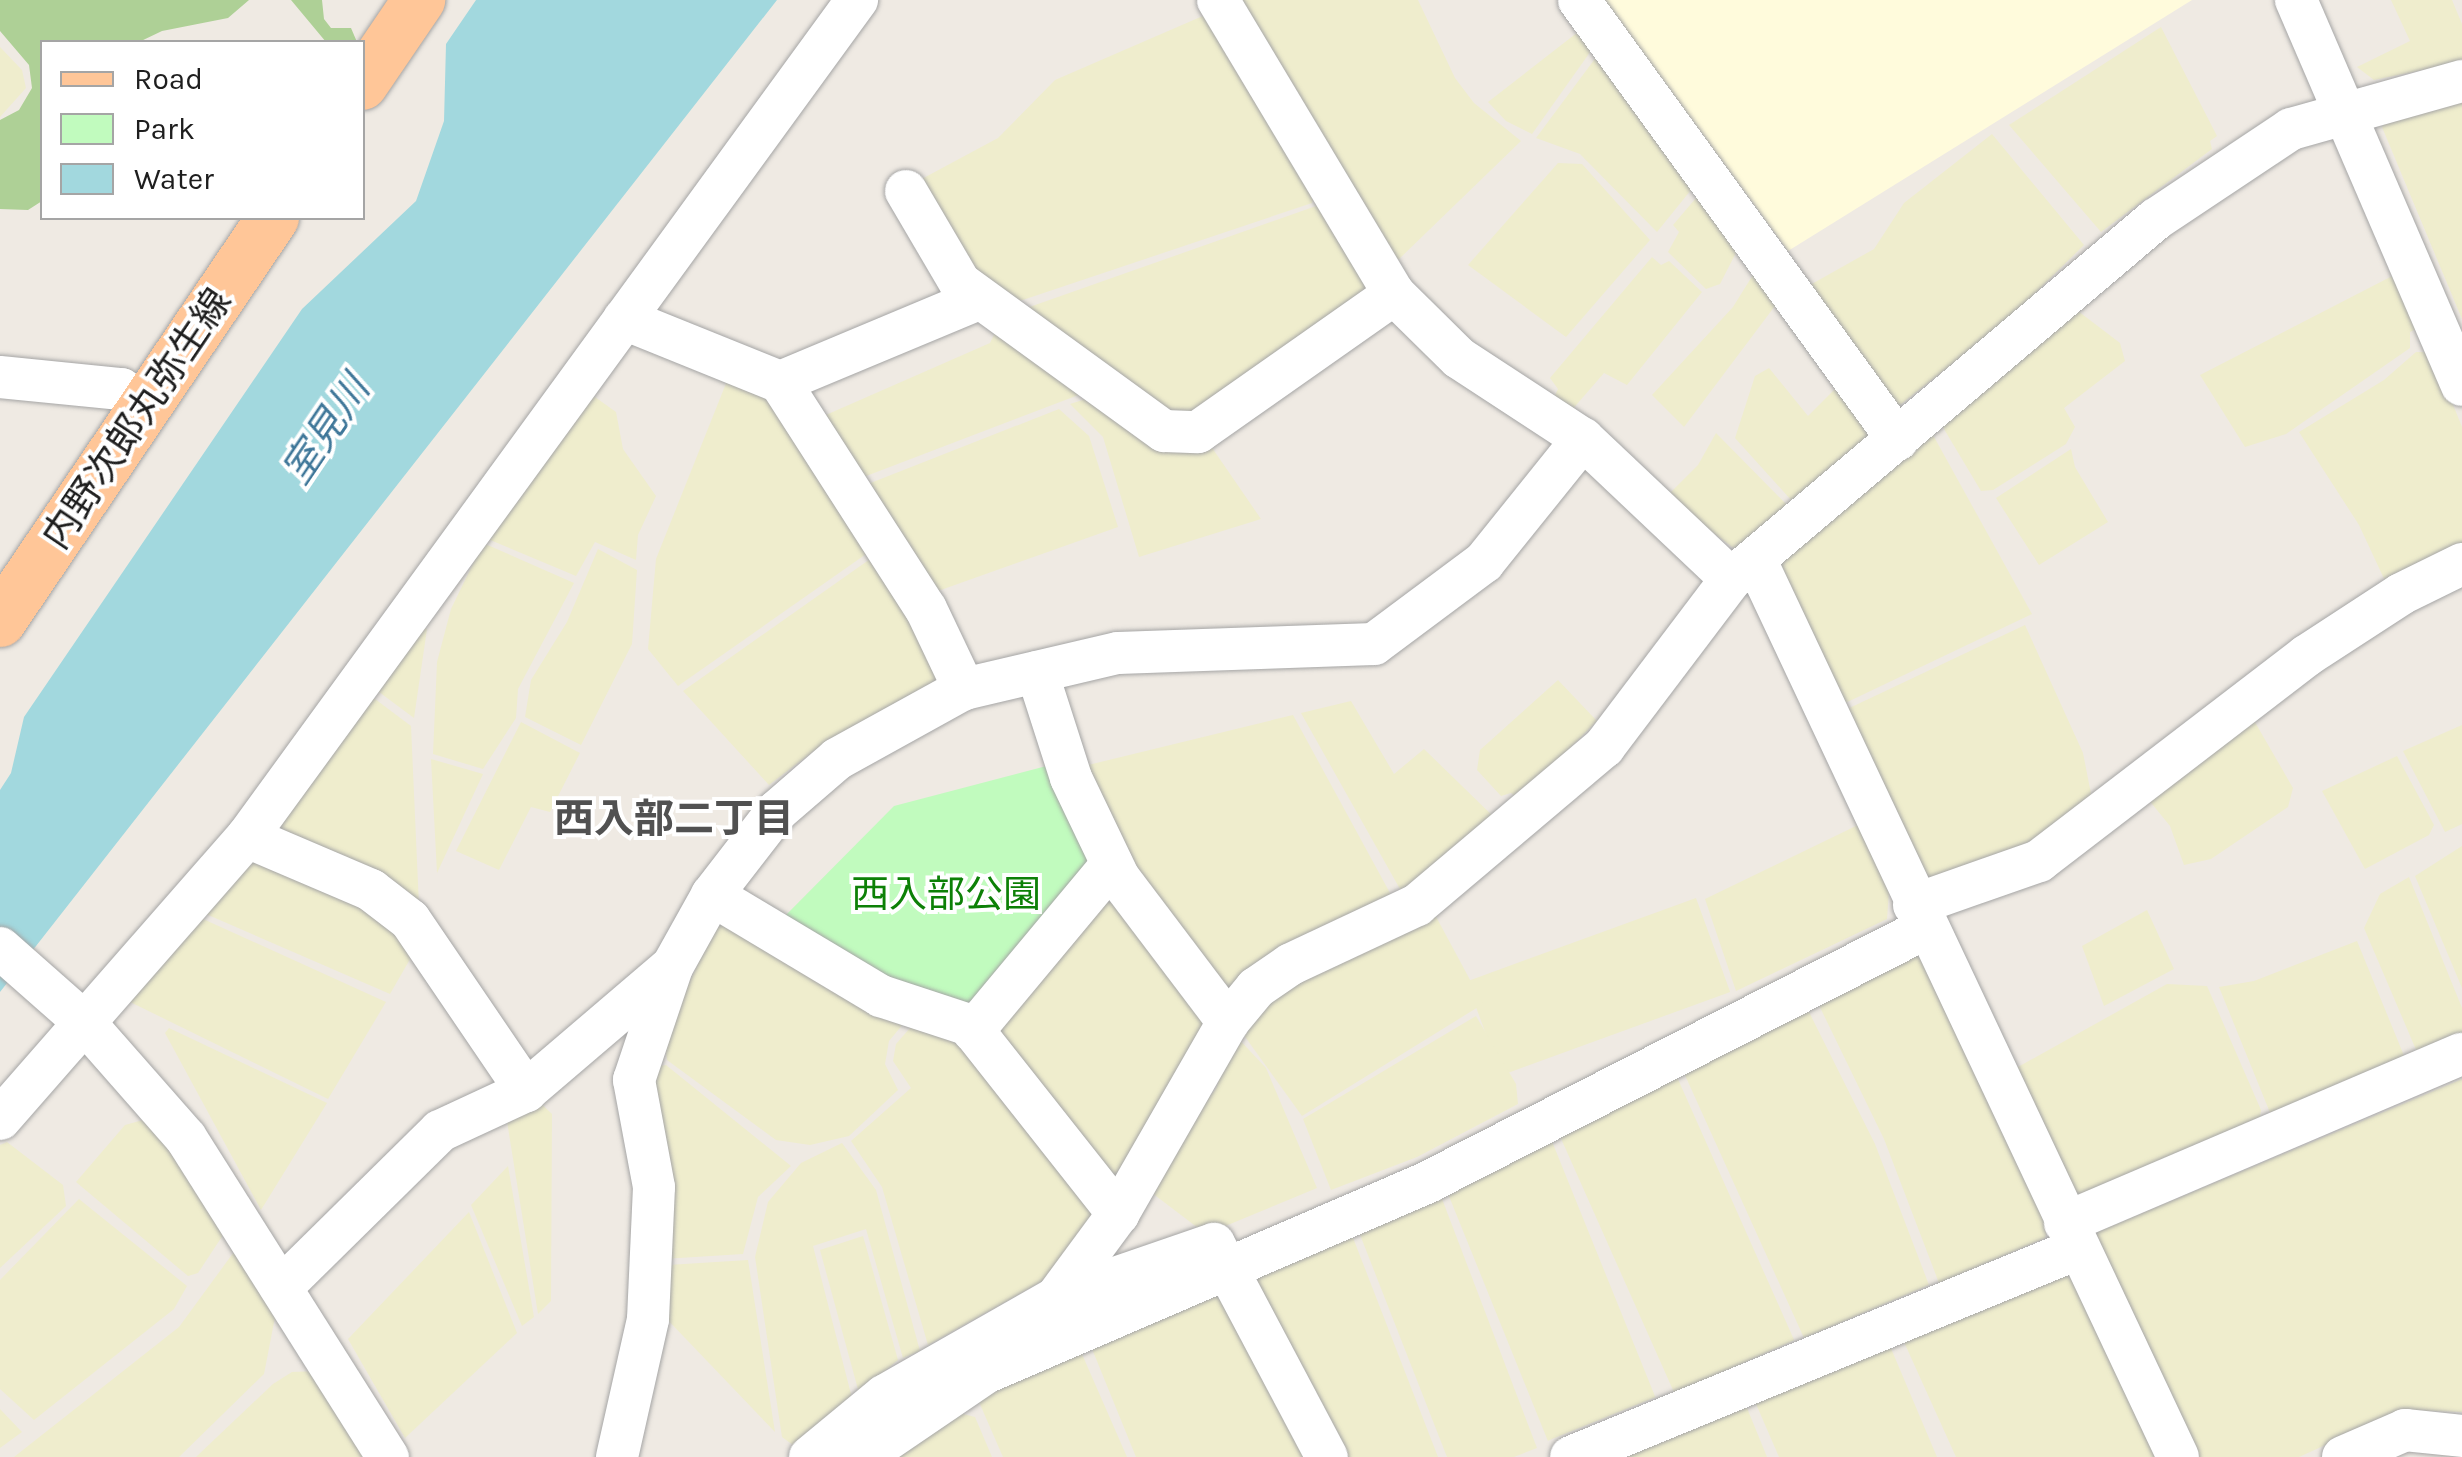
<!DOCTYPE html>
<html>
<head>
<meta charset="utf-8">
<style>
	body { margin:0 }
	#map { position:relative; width:2462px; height:1457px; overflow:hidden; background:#efeae3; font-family:Karla,"Noto Sans JP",sans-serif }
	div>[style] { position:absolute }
	.education>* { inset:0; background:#fffbdc }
	.farmland>* { inset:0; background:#efedcd; transform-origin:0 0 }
	.forest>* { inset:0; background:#aed096 }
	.park>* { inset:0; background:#c1fbbe }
	.water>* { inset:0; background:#a2d8de }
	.roads { filter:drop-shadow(0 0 2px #a5a5a5) drop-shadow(0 0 2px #a5a5a5) }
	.minor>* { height:42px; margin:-21px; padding:0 21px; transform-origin:21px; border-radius:21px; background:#fff }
	.major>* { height:52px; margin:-26px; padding:0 26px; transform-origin:26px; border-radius:26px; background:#ffc698 }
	span { translate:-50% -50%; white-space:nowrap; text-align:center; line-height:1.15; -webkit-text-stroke:8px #fff; paint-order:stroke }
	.street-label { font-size:38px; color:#1e1e1e }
	.park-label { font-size:38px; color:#0d8007 }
	.water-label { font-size:40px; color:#3f7799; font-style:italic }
	.neighbourhood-label { font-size:40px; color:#515151; font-weight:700 }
	.legend { position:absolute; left:40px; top:40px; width:325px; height:180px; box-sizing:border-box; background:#fff; border:2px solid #a5a5a5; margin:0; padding:12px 18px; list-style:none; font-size:30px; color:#1e1e1e }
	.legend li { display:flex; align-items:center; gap:20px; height:50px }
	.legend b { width:50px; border:2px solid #a5a5a5 }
</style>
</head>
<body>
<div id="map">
	<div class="education">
		<i style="clip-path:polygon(1604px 0,2192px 0,1788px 251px)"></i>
	</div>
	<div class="farmland">
		<i style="clip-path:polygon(1239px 0,1418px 0,1455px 78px,1474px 103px,1521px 141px,1397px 261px)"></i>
		<i style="clip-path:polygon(2391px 0,2452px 0,2462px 24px,2462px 62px,2374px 80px,2357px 67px,2410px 41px)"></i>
		<i style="clip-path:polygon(1212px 12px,1317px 186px,1312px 203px,1014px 303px,974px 275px,918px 181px,998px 138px,1055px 80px)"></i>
		<i style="clip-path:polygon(2161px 27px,2217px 136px,2210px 141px,2212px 149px,2101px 232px,2009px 125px)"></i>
		<i style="clip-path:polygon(1578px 32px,1593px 48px,1532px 134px,1506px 121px,1488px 102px)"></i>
		<i style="clip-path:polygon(0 47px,22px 70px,26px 88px,0 117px)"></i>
		<i style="clip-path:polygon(1597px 56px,1695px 185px,1657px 232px,1580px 154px,1536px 138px)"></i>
		<i style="clip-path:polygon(2462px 99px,2462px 319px,2382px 127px,2388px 119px)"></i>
		<i style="clip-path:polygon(1992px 134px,2084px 245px,2010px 318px,1900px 405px,1891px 402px,1810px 285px,1874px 249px,1904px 203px)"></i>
		<i style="clip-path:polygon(1558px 163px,1582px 164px,1650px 240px,1566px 337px,1468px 265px)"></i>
		<i style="clip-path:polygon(1702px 191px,1741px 243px,1720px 284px,1706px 289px,1668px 252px,1679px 232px,1673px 225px)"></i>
		<i style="clip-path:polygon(1319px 205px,1371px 292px,1190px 416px,1161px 408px,1021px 310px)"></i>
		<i style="clip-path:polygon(1652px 257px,1661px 265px,1669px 261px,1702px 292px,1627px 385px,1604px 373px,1571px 411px,1553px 399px,1558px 389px,1550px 378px)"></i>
		<i style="clip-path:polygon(1756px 270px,1781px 298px,1684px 427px,1652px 395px,1733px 307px)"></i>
		<i style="clip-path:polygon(2400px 272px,2422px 326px,2410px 332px,2410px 348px,2286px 434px,2245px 447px,2200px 375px)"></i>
		<i style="clip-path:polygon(2074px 308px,2120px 343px,2125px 361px,2064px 408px,2075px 427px,2066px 444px,1993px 490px,1981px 491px,1941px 424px)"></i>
		<i style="clip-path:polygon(999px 325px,1089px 391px,861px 478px,819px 418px,990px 343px)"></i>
		<i style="clip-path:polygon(2416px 352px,2432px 352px,2462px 427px,2462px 546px,2386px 583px,2359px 525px,2299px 432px,2384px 380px)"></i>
		<i style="clip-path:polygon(1769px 368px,1808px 416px,1841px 383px,1870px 436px,1792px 501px,1735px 438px,1755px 376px)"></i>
		<i style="clip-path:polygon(729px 376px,770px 397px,869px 552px,678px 686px,648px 649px,656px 559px)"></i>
		<i style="clip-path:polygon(1098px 395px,1206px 439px,1261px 519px,1139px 557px,1103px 437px,1070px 404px)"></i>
		<i style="clip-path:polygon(581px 397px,595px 397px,616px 412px,623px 449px,656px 496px,638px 535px,636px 560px,595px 542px,576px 576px,483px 537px)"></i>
		<i style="clip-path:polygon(1059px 409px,1089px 436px,1118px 527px,938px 591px,868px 484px)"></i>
		<i style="clip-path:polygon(1716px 433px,1787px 505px,1736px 550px,1666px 497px,1698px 465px)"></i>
		<i style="clip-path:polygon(1933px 435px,2032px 614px,1839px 706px,1776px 564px)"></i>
		<i style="clip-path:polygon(2071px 449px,2075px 467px,2108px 522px,2039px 565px,1996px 498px)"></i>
		<i style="clip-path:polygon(483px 543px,574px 583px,518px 689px,516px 718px,483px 769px,433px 754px,437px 662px,451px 609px)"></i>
		<i style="clip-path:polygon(598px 549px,637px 570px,632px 644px,581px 745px,525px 717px,531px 680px,567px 622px)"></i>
		<i style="clip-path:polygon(873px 557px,915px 620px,941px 681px,823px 744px,769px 785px,683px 691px)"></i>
		<i style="clip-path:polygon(2025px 625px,2083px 753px,2094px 809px,2030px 853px,1921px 892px,1841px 712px)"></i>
		<i style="clip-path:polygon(415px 626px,427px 629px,414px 718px,371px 686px)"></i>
		<i style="clip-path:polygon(1558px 680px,1597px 721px,1519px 799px,1511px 793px,1501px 796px,1477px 770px,1480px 750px)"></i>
		<i style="clip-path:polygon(367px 693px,411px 726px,419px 906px,277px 835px,270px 820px)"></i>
		<i style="clip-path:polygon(1351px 701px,1394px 774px,1424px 749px,1498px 821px,1405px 898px,1301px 713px)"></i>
		<i style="clip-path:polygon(1293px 715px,1396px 904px,1232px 993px,1119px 857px,1080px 767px)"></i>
		<i style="clip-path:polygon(2252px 717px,2293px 788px,2288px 807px,2211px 859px,2184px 865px,2170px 826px,2148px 799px)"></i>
		<i style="clip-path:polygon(521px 722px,580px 753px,550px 812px,531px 807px,499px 870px,456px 851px)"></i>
		<i style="clip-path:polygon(2462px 725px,2462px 824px,2445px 832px,2403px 751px)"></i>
		<i style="clip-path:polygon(2397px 756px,2434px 825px,2429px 835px,2365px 869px,2322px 791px)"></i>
		<i style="clip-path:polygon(431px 759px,483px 774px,437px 873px)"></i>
		<i style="clip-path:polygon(1860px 824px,1889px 891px,1887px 919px,1736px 991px,1705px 899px)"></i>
		<i style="clip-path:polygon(2462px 846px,2462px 988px,2415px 876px)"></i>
		<i style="clip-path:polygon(245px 853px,365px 901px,417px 947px,390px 994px,199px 911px)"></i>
		<i style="clip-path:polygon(2409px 877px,2462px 1008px,2462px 1041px,2420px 1059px,2364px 928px,2380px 894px)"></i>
		<i style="clip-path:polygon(1106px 880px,1210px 1011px,1122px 1185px,988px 1031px)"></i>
		<i style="left:1696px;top:898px;width:100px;height:244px;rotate:70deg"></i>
		<i style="clip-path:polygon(2147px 910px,2174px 969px,2104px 1006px,2082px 946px)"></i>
		<i style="clip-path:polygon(1433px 911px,1483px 1004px,1302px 1116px,1238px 1027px,1293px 981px)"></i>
		<i style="clip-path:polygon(192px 914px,386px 1002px,328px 1099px,122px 998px)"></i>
		<i style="clip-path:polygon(717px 924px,746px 930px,904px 1023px,889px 1041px,885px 1064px,898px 1090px,849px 1136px,810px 1145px,776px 1140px,667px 1060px,665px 1047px,680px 1002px)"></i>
		<i style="clip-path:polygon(2357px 941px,2407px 1063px,2273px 1120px,2219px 987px,2254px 981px)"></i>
		<i style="clip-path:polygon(1918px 944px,2049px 1223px,2045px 1238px,1939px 1283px,1884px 1139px,1814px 995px)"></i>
		<i style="clip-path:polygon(2167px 984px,2207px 986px,2261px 1110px,2258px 1130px,2080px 1203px,2009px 1072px)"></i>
		<i style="clip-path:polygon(1804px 1002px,1875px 1144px,1929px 1285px,1804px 1338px,1679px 1062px)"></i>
		<i style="clip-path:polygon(1476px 1016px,1516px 1084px,1518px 1104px,1417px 1157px,1331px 1190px,1303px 1119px)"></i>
		<i style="clip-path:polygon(926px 1026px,956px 1040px,1097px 1211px,1073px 1264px,928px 1345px,882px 1187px,851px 1141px,911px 1088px,893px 1061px,896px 1044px,910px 1028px)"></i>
		<i style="clip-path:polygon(169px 1028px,327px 1103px,261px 1210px,165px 1033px)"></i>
		<i style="clip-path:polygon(1234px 1034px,1266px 1068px,1317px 1188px,1206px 1234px,1152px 1193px,1182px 1130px,1216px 1089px)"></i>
		<i style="clip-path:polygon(666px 1065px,791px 1166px,758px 1197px,743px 1254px,663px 1259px,654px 1067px)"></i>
		<i style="left:1673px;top:1068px;width:298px;height:131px;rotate:66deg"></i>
		<i style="clip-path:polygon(2462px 1079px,2462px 1412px,2403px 1410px,2299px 1457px,2200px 1457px,2093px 1234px)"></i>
		<i style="clip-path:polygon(533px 1096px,552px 1114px,551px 1301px,538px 1314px,505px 1109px)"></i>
		<i style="clip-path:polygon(143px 1120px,164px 1136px,227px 1229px,198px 1273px,188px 1276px,76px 1182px,125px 1125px)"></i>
		<i style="left:1549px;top:1134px;width:284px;height:116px;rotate:68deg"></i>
		<i style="clip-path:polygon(7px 1142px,63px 1185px,66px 1206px,0 1268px,0 1145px)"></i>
		<i style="clip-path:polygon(842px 1143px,876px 1190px,920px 1351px,903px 1358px,866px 1229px,813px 1246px,852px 1398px,797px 1448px,782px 1437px,755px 1257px,768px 1202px,801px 1163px)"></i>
		<i style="clip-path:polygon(508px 1166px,534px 1317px,522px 1326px,471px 1205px)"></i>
		<i style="clip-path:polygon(1439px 1191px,1537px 1448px,1514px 1457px,1447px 1457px,1357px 1227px)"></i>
		<i style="clip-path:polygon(79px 1199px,187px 1286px,174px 1309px,34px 1420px,0 1389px,0 1280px)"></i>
		<i style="clip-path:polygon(469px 1212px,517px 1333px,405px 1438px,348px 1339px)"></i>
		<i style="clip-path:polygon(1350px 1230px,1438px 1457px,1339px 1457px,1246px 1268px)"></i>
		<i style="clip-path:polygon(863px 1236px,898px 1360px,859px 1393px,820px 1250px)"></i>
		<i style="clip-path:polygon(239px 1245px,277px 1307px,264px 1374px,179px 1457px,14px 1457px,179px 1327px)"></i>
		<i style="clip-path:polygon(748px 1260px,775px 1432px,663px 1315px,668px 1265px)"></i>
		<i style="clip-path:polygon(2074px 1269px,2167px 1457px,1956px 1457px,1904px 1342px)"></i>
		<i style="clip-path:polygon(1226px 1279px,1318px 1457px,1136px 1457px,1088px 1339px)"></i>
		<i style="clip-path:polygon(1887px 1339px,1937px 1457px,1779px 1457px,1753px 1397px)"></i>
		<i style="clip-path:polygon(1078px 1345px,1127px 1457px,1003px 1457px,976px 1395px)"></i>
		<i style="clip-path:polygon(317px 1371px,370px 1457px,196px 1457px,273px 1384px,292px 1372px)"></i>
		<i style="clip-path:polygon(1732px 1403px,1747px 1408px,1767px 1457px,1629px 1457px,1625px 1449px)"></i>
		<i style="clip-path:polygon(0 1409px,22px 1432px,0 1448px)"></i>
		<i style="clip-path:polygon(952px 1411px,975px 1417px,992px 1457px,887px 1457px)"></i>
	</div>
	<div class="forest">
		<i style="clip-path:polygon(0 0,249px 0,228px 18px,162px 31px,139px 42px,42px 42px,42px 201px,28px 210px,0 209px,0 120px,19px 110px,32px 88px,29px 65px,0 31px)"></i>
		<i style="clip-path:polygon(291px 0,322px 0,324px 19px,331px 28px,351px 28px,357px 42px,326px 42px)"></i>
	</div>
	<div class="park">
		<i style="clip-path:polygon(1058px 763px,1098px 863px,983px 1009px,888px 985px,782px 919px,894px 806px)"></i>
	</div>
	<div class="water">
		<i style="clip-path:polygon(476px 0,777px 0,0 992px,0 790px,11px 773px,24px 717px,302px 309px,416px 201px,444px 121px,446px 44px)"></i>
	</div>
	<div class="roads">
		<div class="minor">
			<i style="left:1218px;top:0;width:343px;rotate:59.1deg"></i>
			<i style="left:1394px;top:294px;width:91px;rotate:44.6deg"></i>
			<i style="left:1459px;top:358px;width:148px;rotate:33.2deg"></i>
			<i style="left:1583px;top:439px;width:204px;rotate:43.4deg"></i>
			<i style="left:1579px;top:0;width:543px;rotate:54.06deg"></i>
			<i style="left:2296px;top:0;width:419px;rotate:66.7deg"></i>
			<i style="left:906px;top:191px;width:107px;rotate:59.6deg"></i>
			<i style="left:960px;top:283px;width:252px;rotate:36deg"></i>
			<i style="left:1164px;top:431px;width:34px;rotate:2deg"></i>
			<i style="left:1198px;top:432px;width:240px;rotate:-35.1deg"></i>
			<i style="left:624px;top:319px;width:168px;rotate:22deg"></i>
			<i style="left:780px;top:382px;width:270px;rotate:57.3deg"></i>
			<i style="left:926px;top:609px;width:89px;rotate:64.6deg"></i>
			<i style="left:0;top:377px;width:122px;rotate:5.7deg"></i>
			<i style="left:121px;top:389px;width:31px;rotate:36deg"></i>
			<i style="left:780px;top:382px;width:215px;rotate:-22.7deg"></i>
			<i style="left:1756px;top:561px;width:990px;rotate:64.78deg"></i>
			<i style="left:1037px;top:672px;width:111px;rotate:72.2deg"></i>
			<i style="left:1071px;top:778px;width:111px;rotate:64.4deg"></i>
			<i style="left:1119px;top:878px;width:181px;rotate:52.9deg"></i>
			<i style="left:247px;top:837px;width:135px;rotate:23.1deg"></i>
			<i style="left:371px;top:890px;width:49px;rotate:37.6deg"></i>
			<i style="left:410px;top:920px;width:207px;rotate:55.8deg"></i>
			<i style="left:526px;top:1091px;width:95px;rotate:155.1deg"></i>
			<i style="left:440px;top:1131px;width:223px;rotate:135.4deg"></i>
			<i style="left:712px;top:895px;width:197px;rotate:30.9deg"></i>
			<i style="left:881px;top:996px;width:93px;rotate:18.2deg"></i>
			<i style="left:969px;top:1025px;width:241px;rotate:51.7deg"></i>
			<i style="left:1914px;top:905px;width:133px;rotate:-19.4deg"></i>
			<i style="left:2039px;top:861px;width:337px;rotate:-37.5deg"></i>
			<i style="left:2306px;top:656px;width:113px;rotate:-33.1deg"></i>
			<i style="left:2401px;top:594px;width:68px;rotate:-26.2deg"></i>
			<i style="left:0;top:948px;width:112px;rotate:41.4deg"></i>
			<i style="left:84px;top:1022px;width:154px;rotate:48.7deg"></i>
			<i style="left:186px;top:1138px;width:378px;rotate:57.7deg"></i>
			<i style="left:973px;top:1031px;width:217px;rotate:-50.2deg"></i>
			<i style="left:526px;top:1091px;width:189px;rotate:-40.5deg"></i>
			<i style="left:0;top:1119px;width:375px;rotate:-48.8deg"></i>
			<i style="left:247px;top:837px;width:1036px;rotate:-53.92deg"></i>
			<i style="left:2065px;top:1223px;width:431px;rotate:-23.1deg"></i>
			<i style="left:1057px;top:1298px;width:166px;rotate:-19deg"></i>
			<i style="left:1214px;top:1244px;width:241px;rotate:62.1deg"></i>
			<i style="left:617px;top:1457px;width:141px;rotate:-77.3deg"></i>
			<i style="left:648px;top:1319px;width:132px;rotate:-87.4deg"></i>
			<i style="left:654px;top:1187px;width:109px;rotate:-100.6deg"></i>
			<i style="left:634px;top:1080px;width:119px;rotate:-71.4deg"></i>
			<i style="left:672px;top:967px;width:82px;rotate:-60.9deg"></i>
			<i style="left:712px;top:895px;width:106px;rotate:-52.3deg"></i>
			<i style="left:777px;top:811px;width:79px;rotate:-40.9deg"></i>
			<i style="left:837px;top:759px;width:145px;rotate:-28.9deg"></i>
			<i style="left:964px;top:689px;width:158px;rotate:-13.2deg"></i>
			<i style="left:1118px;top:653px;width:256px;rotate:-2deg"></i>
			<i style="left:1374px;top:644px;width:137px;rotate:-36.7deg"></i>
			<i style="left:1484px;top:562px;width:158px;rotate:-51.2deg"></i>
			<i style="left:810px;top:1457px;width:96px;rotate:-39.5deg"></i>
			<i style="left:884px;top:1396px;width:198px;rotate:-29.7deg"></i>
			<i style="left:1056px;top:1298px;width:104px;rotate:-53.6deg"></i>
			<i style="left:1118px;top:1214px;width:221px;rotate:-60.2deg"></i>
			<i style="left:1228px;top:1022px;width:44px;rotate:-50.5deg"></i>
			<i style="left:1256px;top:988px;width:42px;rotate:-34.4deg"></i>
			<i style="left:1291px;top:964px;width:139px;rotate:-25.1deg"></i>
			<i style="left:1417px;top:905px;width:245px;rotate:-40.2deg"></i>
			<i style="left:1604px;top:747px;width:211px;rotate:-52.9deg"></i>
			<i style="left:1731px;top:579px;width:557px;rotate:-40.27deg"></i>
			<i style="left:2156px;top:219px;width:162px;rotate:-33.7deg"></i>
			<i style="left:2291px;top:129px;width:178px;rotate:-15.7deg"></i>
			<i style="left:862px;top:1457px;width:149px;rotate:-34.3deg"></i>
			<i style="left:985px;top:1373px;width:482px;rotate:-23.3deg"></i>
			<i style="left:1428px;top:1182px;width:559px;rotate:-27.02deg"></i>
			<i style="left:1571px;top:1457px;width:547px;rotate:-22.35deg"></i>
			<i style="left:2343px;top:1457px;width:68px;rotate:-23.5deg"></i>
			<i style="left:2405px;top:1430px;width:57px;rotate:6deg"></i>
		</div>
		<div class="major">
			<i style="left:362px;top:84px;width:102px;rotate:-55.8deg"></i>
			<i style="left:0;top:621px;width:487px;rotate:-55.9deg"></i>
		</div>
	</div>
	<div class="street-label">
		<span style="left:137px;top:419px;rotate:-56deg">内野次郎丸弥生線</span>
	</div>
	<div class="park-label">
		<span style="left:946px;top:895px">西入部公園</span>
	</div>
	<div class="water-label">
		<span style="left:326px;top:430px;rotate:-56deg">室見川</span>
	</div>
	<div class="neighbourhood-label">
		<span style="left:674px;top:819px">西入部二丁目</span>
	</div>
	<ul class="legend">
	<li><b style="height:12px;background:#ffc698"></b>Road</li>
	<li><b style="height:28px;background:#c1fbbe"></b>Park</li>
	<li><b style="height:28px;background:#a2d8de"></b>Water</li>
	</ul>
</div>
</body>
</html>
